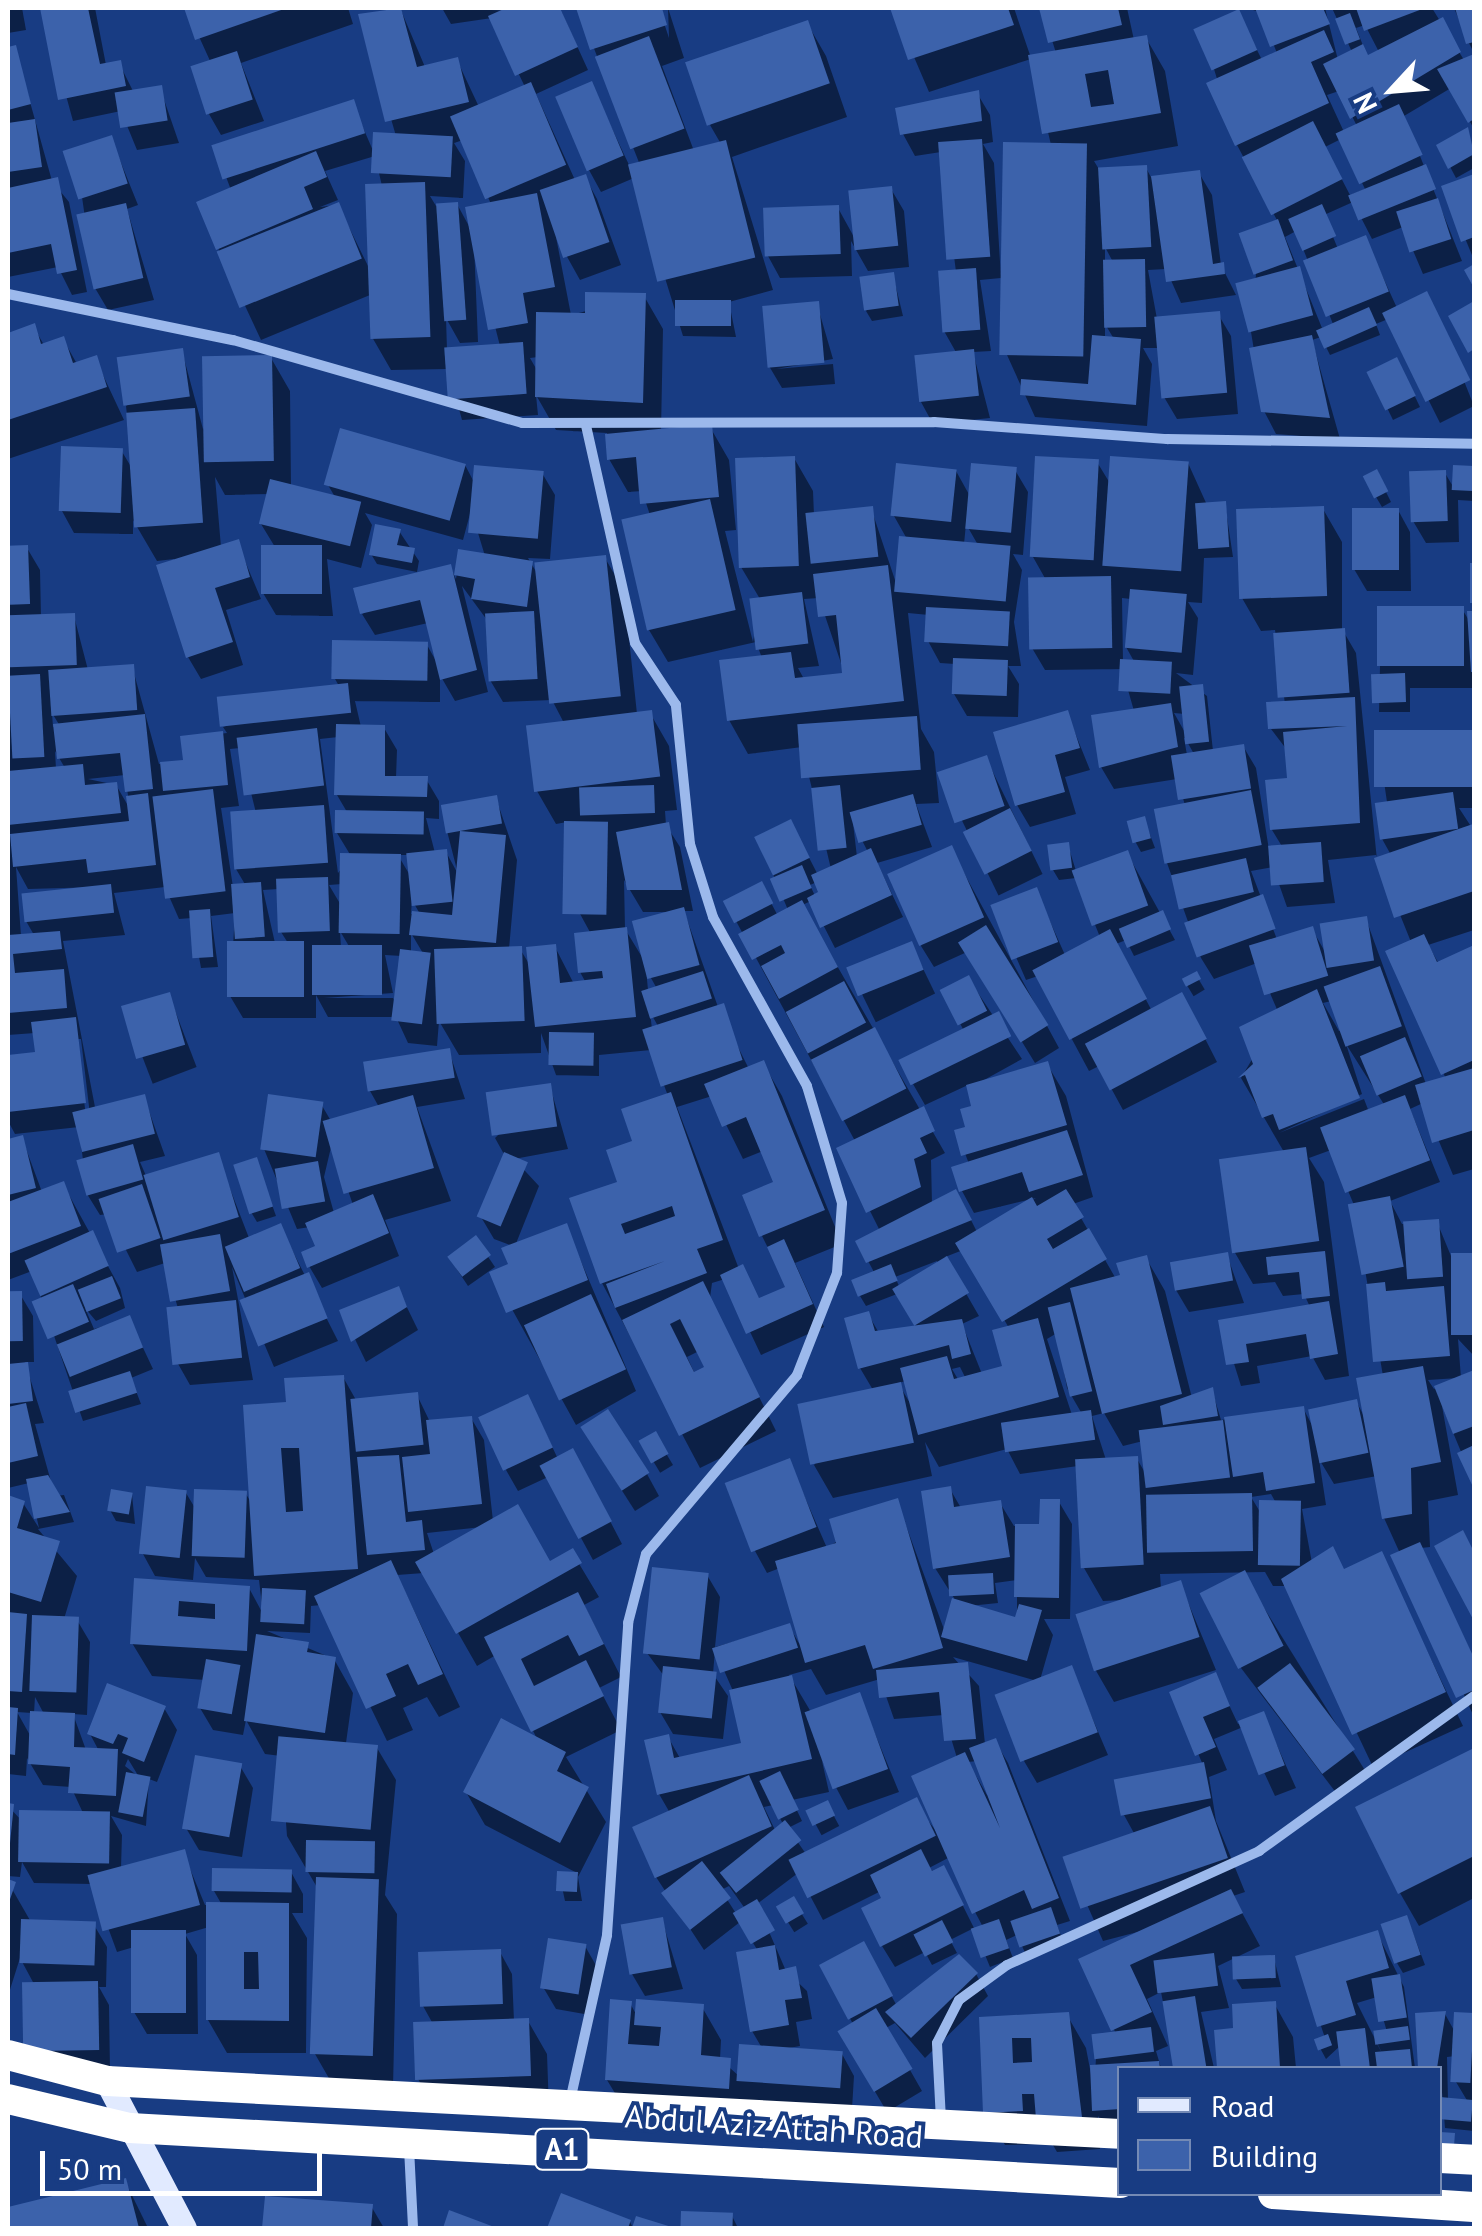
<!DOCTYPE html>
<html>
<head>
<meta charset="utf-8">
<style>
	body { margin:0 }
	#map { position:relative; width:1482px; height:2236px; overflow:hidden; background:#183c83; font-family:"PT Sans",sans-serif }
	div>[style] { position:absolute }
	.shadow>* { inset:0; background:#0007; transform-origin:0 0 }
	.building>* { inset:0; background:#3c62ab; transform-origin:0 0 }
	.street>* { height:10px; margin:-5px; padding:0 5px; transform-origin:5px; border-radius:5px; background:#9cb9ec }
	.primary>* { height:25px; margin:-12.5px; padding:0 12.5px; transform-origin:12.5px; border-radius:12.5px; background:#e1eaff }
	.highway>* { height:30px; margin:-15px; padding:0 15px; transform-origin:15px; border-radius:15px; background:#fff }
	span { translate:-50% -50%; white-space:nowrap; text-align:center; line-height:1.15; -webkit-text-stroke:8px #183c83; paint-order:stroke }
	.shield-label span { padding:2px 8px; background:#183c83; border:2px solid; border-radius:8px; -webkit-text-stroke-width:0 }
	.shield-label { font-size:30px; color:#fff; font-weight:700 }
	.street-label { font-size:32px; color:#fff }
	.frame { position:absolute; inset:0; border:10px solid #fff; pointer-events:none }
	.legend { position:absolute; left:1117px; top:2066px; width:325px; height:130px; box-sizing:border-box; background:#183c83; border:2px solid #748ab5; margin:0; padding:12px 18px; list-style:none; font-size:30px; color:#fff }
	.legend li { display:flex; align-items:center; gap:20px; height:50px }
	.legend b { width:50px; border:2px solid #748ab5 }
	.north { position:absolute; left:1342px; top:40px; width:100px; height:100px; -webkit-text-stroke:8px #183c83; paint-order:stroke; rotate:244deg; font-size:28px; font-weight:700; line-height:40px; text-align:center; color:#fff }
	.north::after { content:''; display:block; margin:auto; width:35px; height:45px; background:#fff; clip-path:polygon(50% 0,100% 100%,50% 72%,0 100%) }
	.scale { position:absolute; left:40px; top:2151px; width:282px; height:45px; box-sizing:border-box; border:5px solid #fff; border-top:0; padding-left:12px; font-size:30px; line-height:35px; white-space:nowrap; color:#fff; -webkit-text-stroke:8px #183c83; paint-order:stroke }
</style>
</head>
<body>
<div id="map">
	<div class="shadow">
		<i style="clip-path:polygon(8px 8px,22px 8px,26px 30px,8px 33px)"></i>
		<i style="clip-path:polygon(42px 8px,95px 8px,106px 65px,119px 63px,134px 93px,160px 88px,179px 143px,137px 150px,121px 111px,73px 121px)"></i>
		<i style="clip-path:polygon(186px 8px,348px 8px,353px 24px,241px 63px,264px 121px,221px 135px,209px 114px,211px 63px)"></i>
		<i style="clip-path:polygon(evenodd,400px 8px,425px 67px,457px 60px,479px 107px,525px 87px,492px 18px,451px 24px,442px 8px,562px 13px,588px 70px,536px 94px,575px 180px,585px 177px,597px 199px,621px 265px,580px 280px,556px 237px,571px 315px,644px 296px,663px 329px,661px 431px,710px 427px,729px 460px,736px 530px,725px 531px,753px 642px,760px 599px,741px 567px,794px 458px,813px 491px,814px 515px,871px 508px,897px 586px,907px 539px,894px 516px,956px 471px,971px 498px,1015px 470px,1028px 492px,1023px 555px,1013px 554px,1022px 570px,1014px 622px,1021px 666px,1008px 666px,1019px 684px,1018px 717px,967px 716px,954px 694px,955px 664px,940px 663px,928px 641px,929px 615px,908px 613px,921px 729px,934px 752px,939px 803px,916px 804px,932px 847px,877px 863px,903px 917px,835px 948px,811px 901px,802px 905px,945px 1153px,931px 1160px,932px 1204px,968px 1214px,977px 1232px,1036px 1198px,974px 1213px,962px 1191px,969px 1164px,957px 1132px,968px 1129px,975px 1107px,968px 1085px,925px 1105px,913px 1084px,964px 1031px,943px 991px,968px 978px,1022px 1059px,975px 1085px,1047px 1064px,1066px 1096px,1093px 1197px,1073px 1204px,1116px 1279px,1146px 1258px,1165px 1291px,1192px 1398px,1212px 1390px,1221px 1420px,1303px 1408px,1313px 1427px,1356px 1401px,1365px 1418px,1383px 1376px,1354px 1205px,1331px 1150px,1309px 1158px,1324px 1182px,1349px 1376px,1325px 1380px,1312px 1356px,1257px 1366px,1260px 1383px,1241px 1386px,1221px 1322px,1310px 1307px,1304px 1294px,1283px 1296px,1275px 1282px,1253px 1284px,1234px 1251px,1284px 1152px,1241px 1078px,1279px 1014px,1257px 963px,1214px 979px,1201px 958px,1167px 863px,1185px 805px,1177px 779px,1114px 789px,1101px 767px,1134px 711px,1122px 669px,1045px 670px,1032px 648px,1046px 580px,1033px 557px,1097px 462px,1111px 485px,1188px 463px,1207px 505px,1225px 504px,1233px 557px,1204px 558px,1202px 603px,1188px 602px,1198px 618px,1193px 675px,1176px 673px,1207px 696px,1213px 751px,1243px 746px,1256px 768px,1269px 850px,1283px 848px,1272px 830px,1290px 781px,1287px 750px,1271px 729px,1285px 704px,1275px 630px,1261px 631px,1242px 598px,1323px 509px,1342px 542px,1342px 629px,1356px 653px,1377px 860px,1391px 855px,1381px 837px,1387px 802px,1377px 734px,1474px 733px,1474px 808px,1459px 808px,1474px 831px,1474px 930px,1428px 945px,1439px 964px,1474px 948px,1474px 1169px,1453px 1175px,1423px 1103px,1410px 1109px,1440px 1182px,1390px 1201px,1402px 1224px,1437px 1222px,1451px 1256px,1474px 1256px,1474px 1356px,1458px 1339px,1461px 1378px,1474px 1373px,1474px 1483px,1442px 1406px,1458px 1495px,1428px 1501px,1430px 1547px,1421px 1548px,1474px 1659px,1474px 1717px,1384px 1518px,1377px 1476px,1334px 1484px,1319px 1459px,1326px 1505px,1302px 1509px,1312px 1563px,1345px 1572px,1381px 1555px,1463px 1726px,1373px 1767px,1287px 1586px,1273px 1586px,1265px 1572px,1160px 1574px,1161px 1589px,1180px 1583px,1216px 1670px,1114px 1702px,1095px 1669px,1122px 1600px,1103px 1601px,1084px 1568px,1078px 1466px,1020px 1474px,1007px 1449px,939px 1467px,925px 1442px,932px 1476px,833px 1498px,814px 1465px,873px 1390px,860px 1368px,868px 1314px,879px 1333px,917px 1328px,897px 1294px,866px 1306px,860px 1296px,875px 1274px,858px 1242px,880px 1231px,839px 1149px,855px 1141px,736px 921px,761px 884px,778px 916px,788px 910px,758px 839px,802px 844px,818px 875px,831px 869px,802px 747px,748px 754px,729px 720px,762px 658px,756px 642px,668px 662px,649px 630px,624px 521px,650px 515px,642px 491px,628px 492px,609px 459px,607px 433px,556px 430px,536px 395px,538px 415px,462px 420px,448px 369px,391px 370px,372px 337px,370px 295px,261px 340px,218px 248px,231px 190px,214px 145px,352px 102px,374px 153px,396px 136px,361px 16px,400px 8px,463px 140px,491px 204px,470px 228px,457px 204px,436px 206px,430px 196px,463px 198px,465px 161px,454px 143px,463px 140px,400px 8px,375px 156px,382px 186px,369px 268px,338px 205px,320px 207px,338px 200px,325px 171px,375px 156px,400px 8px,474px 244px,500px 346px,447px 350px,446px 318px,460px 343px,478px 342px,474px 244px,400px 8px,538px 357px,538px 372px,530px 358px,538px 357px,400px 8px,966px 524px,978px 545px,964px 544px,966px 524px,400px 8px,819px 598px,845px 675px,804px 679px,798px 668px,819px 666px,804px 599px,819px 598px,400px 8px,1122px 598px,1131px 599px,1126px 647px,1135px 663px,1123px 662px,1122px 598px,400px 8px,1174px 713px,1185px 714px,1187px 736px,1174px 713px,400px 8px,1184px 738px,1185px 738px,1194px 754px,1187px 755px,1184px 738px,400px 8px,853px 823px,868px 852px,857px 857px,853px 823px,400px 8px,1376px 855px,1411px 942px,1389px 952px,1446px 1079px,1426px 1084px,1366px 919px,1328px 957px,1312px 929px,1278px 942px,1251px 871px,1273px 867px,1287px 907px,1335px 903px,1328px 860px,1376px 855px,400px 8px,817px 882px,822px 893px,815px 896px,810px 885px,817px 882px,400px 8px,1331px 1001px,1342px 1030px,1339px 1031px,1323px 1003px,1331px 1001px,400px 8px,1346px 1044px,1385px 1106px,1369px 1112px,1364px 1099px,1279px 1133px,1362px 1094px,1346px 1044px,400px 8px,963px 1250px,1009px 1328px,1005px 1368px,982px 1374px,962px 1324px,979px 1316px,945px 1257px,963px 1250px,400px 8px,937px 1261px,938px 1264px,899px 1286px,895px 1277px,937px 1261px,400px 8px,1057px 1333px,1067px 1388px,1082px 1414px,1072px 1415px,1047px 1339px,1057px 1333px,400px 8px,960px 1367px,966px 1379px,959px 1381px,952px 1369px,960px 1367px,400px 8px,1458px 1378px,1434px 1389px,1428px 1380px,1458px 1378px,400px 8px,906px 1381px,910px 1403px,898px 1383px,906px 1381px,400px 8px,1104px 1413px,1123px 1446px,1143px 1441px,1147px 1476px,1137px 1459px,1106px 1460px,1092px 1416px,1104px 1413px,400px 8px,1271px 1494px,1276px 1503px,1262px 1515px,1251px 1497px,1271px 1494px)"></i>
		<i style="clip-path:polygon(578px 8px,659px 8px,669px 38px,668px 8px,684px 58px,662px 66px,694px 151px,721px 144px,710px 125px,807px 23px,826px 56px,847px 117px,732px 157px,773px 290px,729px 302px,736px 337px,683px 336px,634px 178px,601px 192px,589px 170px,591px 84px,630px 167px,640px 165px)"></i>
		<i style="clip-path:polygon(evenodd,893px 8px,1014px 8px,1031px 58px,1056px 53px,1042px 8px,1127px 8px,1134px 40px,1146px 38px,1165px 71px,1178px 146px,1094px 161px,1100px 171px,1146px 168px,1152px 179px,1199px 173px,1212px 195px,1221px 265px,1236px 295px,1181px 303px,1166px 269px,1148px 270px,1157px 319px,1218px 314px,1231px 336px,1238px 414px,1177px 419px,1164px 397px,1159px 348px,1143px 348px,1152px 364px,1147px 426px,1035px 417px,1007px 355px,1051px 145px,1031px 59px,929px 92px,893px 8px,1105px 247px,1113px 262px,1105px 262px,1105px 247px,893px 8px,1105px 324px,1114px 339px,1105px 339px,1105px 324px)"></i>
		<i style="clip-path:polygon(evenodd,1246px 8px,1325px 8px,1338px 60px,1352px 52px,1332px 8px,1432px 8px,1464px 60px,1474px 56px,1474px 129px,1451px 88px,1404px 116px,1462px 261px,1423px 274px,1403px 227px,1372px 239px,1353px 202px,1324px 215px,1338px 249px,1365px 238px,1397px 308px,1438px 316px,1474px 406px,1440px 423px,1388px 319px,1376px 324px,1380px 335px,1330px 355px,1321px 337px,1312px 340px,1340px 439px,1276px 434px,1264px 411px,1251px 332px,1256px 274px,1278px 222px,1237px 145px,1214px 69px,1238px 12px,1262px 60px,1277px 53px,1260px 12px,1246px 8px,1365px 25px,1379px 52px,1368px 58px,1356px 28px,1365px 25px,1246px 8px,1339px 91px,1357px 126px,1344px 132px,1327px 95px,1339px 91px,1246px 8px,1341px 139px,1365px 189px,1350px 195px,1325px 147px,1341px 139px,1246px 8px,1296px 231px,1333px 324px,1322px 328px,1285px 237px,1296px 231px)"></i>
		<i style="clip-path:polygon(1454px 8px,1474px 8px,1474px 53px,1469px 43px)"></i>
		<i style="clip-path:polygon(15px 48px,52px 181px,69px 202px,87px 292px,72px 295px,58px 267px,8px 277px,8px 50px)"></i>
		<i style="clip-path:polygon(977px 93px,990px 115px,993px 142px,983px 144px,994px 163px,1001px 278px,980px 280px,991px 351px,973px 352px,990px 418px,933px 424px,921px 402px,957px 354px,944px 331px,956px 272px,941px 152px,915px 156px,903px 134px)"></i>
		<i style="clip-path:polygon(1467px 131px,1474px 168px,1456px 178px,1439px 146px)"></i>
		<i style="clip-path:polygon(111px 138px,138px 205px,127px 209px,154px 300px,108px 310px,95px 288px,82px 197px)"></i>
		<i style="clip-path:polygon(1474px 176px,1474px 260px,1444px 187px)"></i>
		<i style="clip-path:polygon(891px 189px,904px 211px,909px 267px,868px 271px,851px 241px,852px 276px,780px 278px,768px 256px,838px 208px,854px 237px)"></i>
		<i style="clip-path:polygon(893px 275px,903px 316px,872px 321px,866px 311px)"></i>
		<i style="clip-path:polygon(817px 304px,833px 359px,776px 369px,833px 364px,835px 384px,782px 388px,769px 366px)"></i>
		<i style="clip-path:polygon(33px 326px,44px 345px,63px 339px,77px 364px,95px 358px,124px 420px,8px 459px,8px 335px)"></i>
		<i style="clip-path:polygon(evenodd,182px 351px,203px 429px,271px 358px,290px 391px,291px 486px,335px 497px,328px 485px,465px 465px,475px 484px,542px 473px,555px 495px,550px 559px,528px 558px,538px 575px,605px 558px,624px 591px,637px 714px,650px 713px,669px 746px,677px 810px,665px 811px,666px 825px,680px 847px,693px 911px,684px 911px,718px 1007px,749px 1069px,763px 1063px,782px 1096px,842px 1244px,795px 1263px,824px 1327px,761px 1355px,725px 1279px,712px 1283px,710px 1298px,776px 1431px,700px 1468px,602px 1283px,620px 1184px,668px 1096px,651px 1050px,599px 1055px,599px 1076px,556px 1075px,541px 1033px,541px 1053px,459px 1055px,439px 1021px,437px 1046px,408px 1043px,396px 1017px,328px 1017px,316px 995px,316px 1018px,243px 1018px,230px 996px,235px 913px,211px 916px,218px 967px,201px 968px,192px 918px,179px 919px,165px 887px,114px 893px,125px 935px,63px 941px,95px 1107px,144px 1097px,165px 1156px,140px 1162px,147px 1178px,217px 1155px,249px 1238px,280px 1226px,338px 1341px,274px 1367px,232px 1267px,253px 1380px,190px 1385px,177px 1362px,179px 1312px,165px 1263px,137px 1272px,108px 1214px,100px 1215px,87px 1194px,79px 1127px,15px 1134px,8px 1121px,8px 1058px,38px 1054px,35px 1033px,8px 1035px,8px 548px,27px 548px,40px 570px,41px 617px,74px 616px,88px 670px,132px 666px,159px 764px,185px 762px,182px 738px,227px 733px,223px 727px,339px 686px,335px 679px,427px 645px,436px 661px,428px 623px,375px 635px,362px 614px,450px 567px,456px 579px,460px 552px,485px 556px,471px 510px,463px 540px,365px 513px,372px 525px,361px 568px,327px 559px,333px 616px,276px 615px,263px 593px,275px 547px,261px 524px,269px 494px,225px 495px,215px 477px,221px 547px,237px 542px,261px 599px,226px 610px,243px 665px,201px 679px,188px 657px,174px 559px,157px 561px,133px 520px,133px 534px,74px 533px,62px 511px,121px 450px,133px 470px,126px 406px,182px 351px,462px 586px,487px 620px,490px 680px,503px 702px,552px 700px,564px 723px,537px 791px,556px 824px,567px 822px,579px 912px,591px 934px,580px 972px,586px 983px,574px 984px,555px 947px,531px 967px,520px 949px,509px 949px,517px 860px,496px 798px,447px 831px,458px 874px,446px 852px,435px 853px,426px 818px,439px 819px,439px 801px,426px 779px,396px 778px,397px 750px,384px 728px,361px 727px,355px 701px,440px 702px,440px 675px,455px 701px,488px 692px,462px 586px,182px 351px,52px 713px,60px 726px,53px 727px,52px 713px,182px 351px,338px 737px,337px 795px,347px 812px,337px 833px,351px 856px,338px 873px,320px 739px,338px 737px,182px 351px,240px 748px,256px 813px,236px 869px,246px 886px,233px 887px,221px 808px,239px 806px,230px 749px,240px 748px,182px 351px,55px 751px,65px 768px,56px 769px,55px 751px,182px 351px,125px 775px,130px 809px,116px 785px,88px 779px,125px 775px,182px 351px,398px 855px,409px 855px,411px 877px,405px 867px,398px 855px,182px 351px,16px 867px,28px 889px,99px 887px,26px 921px,34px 935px,21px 936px,16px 867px,182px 351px,624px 880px,643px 912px,669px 912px,645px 962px,625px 929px,624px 880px,182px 351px,342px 884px,342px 907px,329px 885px,342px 884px,182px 351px,279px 889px,281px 932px,288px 943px,275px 943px,263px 890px,279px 889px,182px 351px,412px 900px,420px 914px,411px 914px,412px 900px,182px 351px,340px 931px,350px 948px,341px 948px,340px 931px,182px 351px,411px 933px,424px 955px,411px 953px,411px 933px,182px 351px,385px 955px,402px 956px,397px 1005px,393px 998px,324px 998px,393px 993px,385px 955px,182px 351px,646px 969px,656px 987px,648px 990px,646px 969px,182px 351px,650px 1012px,658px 1026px,652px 1029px,650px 1012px,182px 351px,76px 1039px,81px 1039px,90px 1115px,86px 1116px,76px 1039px,182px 351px,712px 1096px,743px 1159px,763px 1151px,777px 1184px,762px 1236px,788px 1288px,760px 1300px,739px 1269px,677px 1107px,712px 1096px,182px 351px,699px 1351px,707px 1368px,695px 1374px,687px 1357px,699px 1351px)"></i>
		<i style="clip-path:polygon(1402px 370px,1420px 407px,1393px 420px,1370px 373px)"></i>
		<i style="clip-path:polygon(1456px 467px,1474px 469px,1474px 501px,1458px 500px,1459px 542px,1426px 543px,1413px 521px,1445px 473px,1455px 490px)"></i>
		<i style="clip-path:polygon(1381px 482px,1391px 502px,1382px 507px,1376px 497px)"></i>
		<i style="clip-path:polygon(1398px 510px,1410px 532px,1411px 591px,1367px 591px,1354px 569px)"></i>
		<i style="clip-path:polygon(399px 531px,419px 561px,417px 572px,377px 564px,371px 554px)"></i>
		<i style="clip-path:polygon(1462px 609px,1470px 622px,1474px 614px,1474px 688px,1410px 688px,1410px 712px,1379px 712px,1380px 666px)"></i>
		<i style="clip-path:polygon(1067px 713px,1090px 770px,1065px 777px,1076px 814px,1030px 827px,1017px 805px)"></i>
		<i style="left:986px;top:758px;width:129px;height:49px;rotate:64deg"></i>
		<i style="clip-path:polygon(1144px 819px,1155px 848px,1141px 852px,1135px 841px)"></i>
		<i style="clip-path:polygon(1068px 845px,1076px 871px,1127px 853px,1175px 940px,1134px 956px,1126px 940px,1116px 944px,1152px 1011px,1194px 1017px,1217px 1062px,1123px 1110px,1099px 1066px,1089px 1071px,1038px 976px,1026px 980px,994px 906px,1036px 890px,1065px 955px,1100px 937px,1076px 878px,1059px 880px,1053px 870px)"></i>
		<i style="clip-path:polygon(951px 849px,1059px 1048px,1035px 1063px,967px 952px,934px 967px,921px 946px)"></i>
		<i style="left:911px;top:944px;width:55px;height:66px;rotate:64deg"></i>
		<i style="left:1196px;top:975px;width:17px;height:13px;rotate:59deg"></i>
		<i style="left:169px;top:995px;width:77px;height:47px;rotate:69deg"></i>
		<i style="clip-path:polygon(evenodd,449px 1051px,465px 1099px,417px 1107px,451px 1201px,385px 1220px,399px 1256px,322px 1288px,309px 1266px,318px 1248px,310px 1227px,297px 1229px,264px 1149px,321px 1104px,331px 1121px,379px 1107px,370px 1091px,449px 1051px,332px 1143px,353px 1205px,334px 1213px,324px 1177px,332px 1143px)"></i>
		<i style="clip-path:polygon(550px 1086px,568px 1149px,514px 1159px,539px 1186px,515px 1246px,566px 1226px,636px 1391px,576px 1425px,492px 1273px,511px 1265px,513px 1246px,494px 1239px,481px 1217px,505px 1156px,495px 1138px)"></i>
		<i style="clip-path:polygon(22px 1138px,42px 1192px,63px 1184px,120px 1288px,125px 1308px,96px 1321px,85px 1308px,94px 1329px,129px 1318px,153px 1369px,131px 1378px,141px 1404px,83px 1421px,32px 1271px,8px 1280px,8px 1142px)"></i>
		<i style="clip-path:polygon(256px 1160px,276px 1216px,257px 1222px,251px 1212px)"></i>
		<i style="clip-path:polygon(476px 1239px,495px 1267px,468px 1286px,456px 1268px)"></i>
		<i style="clip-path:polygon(1227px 1255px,1244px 1303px,1189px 1312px,1176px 1290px)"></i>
		<i style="clip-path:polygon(398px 1289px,418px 1330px,366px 1362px,342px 1312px)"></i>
		<i style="clip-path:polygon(evenodd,20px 1294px,33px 1316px,34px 1362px,25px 1362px,44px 1423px,35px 1424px,55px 1496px,64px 1495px,74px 1522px,38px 1529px,77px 1576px,64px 1619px,77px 1620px,90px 1642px,87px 1715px,73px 1714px,86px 1750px,99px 1751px,90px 1734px,164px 1708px,177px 1730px,157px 1782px,149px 1779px,146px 1826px,111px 1816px,122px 1835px,121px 1868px,183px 1852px,205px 1905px,222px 1905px,214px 1891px,291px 1872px,303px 1894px,303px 1913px,292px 1913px,307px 1938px,306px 2053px,227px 2053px,208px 2020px,209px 1927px,185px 1934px,197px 1955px,198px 2034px,147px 2034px,134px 2012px,134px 1947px,117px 1952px,92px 1884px,34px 1883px,22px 1862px,20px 1877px,8px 1876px,8px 1806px,22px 1821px,83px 1813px,71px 1787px,43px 1785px,27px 1758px,26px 1776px,8px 1774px,8px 1498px,23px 1503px,39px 1528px,29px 1483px,8px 1488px,8px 1295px,20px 1294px,35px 1697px,44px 1714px,34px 1713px,35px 1697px,20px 1294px,17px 1712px,32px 1713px,31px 1737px,17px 1712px,20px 1294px,128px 1759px,139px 1777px,125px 1766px,128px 1759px)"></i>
		<i style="clip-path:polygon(evenodd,343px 1377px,356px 1400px,417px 1395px,430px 1422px,471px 1418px,484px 1440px,493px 1521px,549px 1564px,572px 1552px,599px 1597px,584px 1605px,621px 1677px,599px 1688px,621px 1730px,566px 1757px,606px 1822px,578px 1877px,582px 1901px,565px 1901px,559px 1873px,579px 1874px,485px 1825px,466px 1792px,538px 1741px,496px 1655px,477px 1666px,424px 1573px,397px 1575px,460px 1707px,439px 1717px,427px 1697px,403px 1708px,413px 1730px,387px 1741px,321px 1605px,311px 1606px,310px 1633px,267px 1631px,334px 1659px,353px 1693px,345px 1750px,377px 1748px,396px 1780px,385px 1895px,397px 1914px,393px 2088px,334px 2087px,315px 2054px,318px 1889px,287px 1836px,281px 1756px,265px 1754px,246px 1720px,243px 1735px,213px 1730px,200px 1708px,205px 1680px,152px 1676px,132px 1643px,136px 1581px,249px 1588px,263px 1614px,259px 1580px,206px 1577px,195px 1558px,193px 1580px,155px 1576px,143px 1554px,186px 1493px,195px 1508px,246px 1494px,252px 1504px,289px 1405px,343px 1377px,482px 1527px,434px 1554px,427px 1533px,482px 1527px)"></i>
		<i style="clip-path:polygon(539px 1419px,558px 1459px,585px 1473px,622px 1544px,593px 1560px,548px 1477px,518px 1491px,506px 1470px)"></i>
		<i style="left:655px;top:1435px;width:35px;height:15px;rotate:59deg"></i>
		<i style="clip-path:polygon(596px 1450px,647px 1474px,659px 1496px,635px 1511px)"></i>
		<i style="clip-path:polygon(evenodd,789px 1461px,827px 1548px,897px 1501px,945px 1632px,954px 1598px,935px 1568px,950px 1489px,961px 1508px,1000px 1503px,1014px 1526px,1042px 1526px,1059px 1502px,1072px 1524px,1070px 1619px,1044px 1619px,1053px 1635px,1040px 1680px,1071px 1668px,1108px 1755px,1037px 1783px,1024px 1761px,1037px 1681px,953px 1657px,979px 1686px,985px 1744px,995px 1741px,1008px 1763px,1070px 1921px,1057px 1925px,1064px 1944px,1027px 1957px,1017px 1935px,1006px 1940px,1013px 1958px,990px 1967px,974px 1928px,950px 1940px,957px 1953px,932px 1965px,925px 1952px,895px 1967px,882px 1946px,881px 1891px,823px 1920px,798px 1873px,757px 1904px,786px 1971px,807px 1991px,812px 2019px,796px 2022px,800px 2046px,789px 2048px,842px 2054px,854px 2076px,852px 2109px,627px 2113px,607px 2080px,630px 2003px,637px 2016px,702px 2007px,721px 2040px,720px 2059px,740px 2077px,762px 2048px,752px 2031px,758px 1951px,740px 1922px,704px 1950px,656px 1877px,670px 1813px,659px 1794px,668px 1737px,681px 1760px,744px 1744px,733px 1691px,715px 1650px,713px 1674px,728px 1696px,723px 1739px,673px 1734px,660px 1712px,664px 1676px,647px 1653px,707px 1575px,720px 1597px,715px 1647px,789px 1626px,800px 1645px,780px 1568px,767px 1573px,755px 1551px,789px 1461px,1017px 1580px,1017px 1620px,969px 1606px,998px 1603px,995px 1583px,1017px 1580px,789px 1461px,811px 1669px,826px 1695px,880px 1679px,894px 1719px,944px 1715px,957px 1758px,941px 1837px,929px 1822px,806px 1854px,788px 1828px,802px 1821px,792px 1800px,829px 1792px,822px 1761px,848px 1810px,899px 1792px,859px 1695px,811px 1712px,789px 1675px,811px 1669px,789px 1461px,977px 1761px,989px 1794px,987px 1795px,968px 1762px,977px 1761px,789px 1461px,773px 1805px,783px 1824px,775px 1830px,764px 1807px,773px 1805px,789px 1461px,950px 1857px,975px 1912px,983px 1927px,975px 1930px,955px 1890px,929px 1868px,950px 1857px,789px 1461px,729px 1886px,746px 1910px,737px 1915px,721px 1890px,729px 1886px)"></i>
		<i style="clip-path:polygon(132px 1495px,135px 1524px,116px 1521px,110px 1510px)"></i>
		<i style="clip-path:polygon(1256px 1595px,1366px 1772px,1337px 1794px,1241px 1668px)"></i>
		<i style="clip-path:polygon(1215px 1675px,1238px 1724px,1263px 1714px,1296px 1788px,1275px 1796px,1243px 1727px,1214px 1739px,1227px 1770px,1209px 1777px,1216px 1821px,1245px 1892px,1233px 1896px,1260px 1946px,1218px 1966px,1229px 2008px,1201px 2012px,1214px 2068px,1176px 2068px,1161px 1992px,1147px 1999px,1168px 2046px,1156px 2051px,1161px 2068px,1120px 2068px,1120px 2132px,1108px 2132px,1098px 2116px,1100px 2149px,1057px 2152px,1039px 2121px,1040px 2144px,1005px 2145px,986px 2112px,981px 2019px,1067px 2015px,1086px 2048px,1094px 2090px,1096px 2058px,1116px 2034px,1082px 1960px,1149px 1929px,1103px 1941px,1067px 1859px,1135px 1835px,1124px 1815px,1203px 1765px,1172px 1693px)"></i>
		<i style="clip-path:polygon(1474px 1752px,1474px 1898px,1419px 1926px,1400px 1893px)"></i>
		<i style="clip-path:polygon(240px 1766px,253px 1788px,242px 1857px,199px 1850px,186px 1828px)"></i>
		<i style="left:827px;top:1803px;width:26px;height:20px;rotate:62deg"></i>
		<i style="clip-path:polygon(8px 1882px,31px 1922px,94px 1925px,107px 1947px,106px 1987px,99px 1987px,109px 2005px,110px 2071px,38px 2072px,34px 1984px,20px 1958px,8px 1996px)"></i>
		<i style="left:793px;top:1900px;width:28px;height:16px;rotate:58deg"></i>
		<i style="clip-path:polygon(662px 1920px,683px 1989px,645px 1996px,632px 1974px)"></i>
		<i style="clip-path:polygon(1411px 1928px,1425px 1965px,1403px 1973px,1397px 1963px)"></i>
		<i style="clip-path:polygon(evenodd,1377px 1933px,1404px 1987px,1415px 2068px,1344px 2068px,1340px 2046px,1326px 2059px,1320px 2048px,1325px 2038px,1298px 1957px,1377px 1933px,1377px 1997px,1387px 2032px,1377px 2044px,1383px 2055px,1357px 2003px,1377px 1997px)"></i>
		<i style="clip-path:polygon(863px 1945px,897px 2006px,976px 1974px,988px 1996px,925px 2058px,895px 2023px,886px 2028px,922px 2091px,887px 2112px,840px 2032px,853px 2024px,822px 1967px)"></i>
		<i style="clip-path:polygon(585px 1946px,598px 1969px,590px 2015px,556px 2009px,543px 1987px)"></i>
		<i style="clip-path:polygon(500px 1952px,512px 1974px,514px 2021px,528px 2021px,547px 2054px,549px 2109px,437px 2112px,418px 2079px,433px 2024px,423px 2006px)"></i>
		<i style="clip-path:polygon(1274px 1958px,1281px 1987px,1242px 1989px,1236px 1979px)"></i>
		<i style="clip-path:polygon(1274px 2003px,1293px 2037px,1296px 2068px,1219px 2068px,1216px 2032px,1236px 2031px)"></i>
		<i style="clip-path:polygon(evenodd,1445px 2014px,1456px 2034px,1457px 2015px,1474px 2015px,1474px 2131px,1445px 2128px,1440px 2068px,1420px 2068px,1417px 2015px,1445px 2014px,1456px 2056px,1456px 2082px,1468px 2102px,1448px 2100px,1447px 2057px,1456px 2056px)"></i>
		<i style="clip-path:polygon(125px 2181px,148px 2228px,8px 2228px,8px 2210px)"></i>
		<i style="clip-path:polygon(562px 2196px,630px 2222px,633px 2228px,550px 2228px)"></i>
		<i style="clip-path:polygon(267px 2198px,371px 2206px,384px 2228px,265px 2228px)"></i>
		<i style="clip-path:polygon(683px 2214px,732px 2216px,738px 2228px,683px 2228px)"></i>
	</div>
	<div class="building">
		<i style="clip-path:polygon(40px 8px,88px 8px,100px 64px,121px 60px,126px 86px,58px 100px)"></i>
		<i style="clip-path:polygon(184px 8px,287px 8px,195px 40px)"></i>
		<i style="clip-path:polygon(401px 8px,417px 67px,458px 57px,469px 102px,385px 122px,358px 14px)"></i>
		<i style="clip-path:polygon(506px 8px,560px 8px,578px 47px,515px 76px,488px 16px)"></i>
		<i style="clip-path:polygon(576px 8px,662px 8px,667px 25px,590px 50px)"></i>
		<i style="clip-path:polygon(890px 8px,1008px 8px,1014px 25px,908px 60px)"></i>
		<i style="clip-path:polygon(1039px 8px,1118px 8px,1122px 25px,1048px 43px)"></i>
		<i style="clip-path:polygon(1255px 8px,1323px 8px,1330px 24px,1270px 47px)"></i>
		<i style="clip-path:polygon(1356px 8px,1425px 8px,1364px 31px)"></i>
		<i style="clip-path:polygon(1455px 8px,1474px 8px,1474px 42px,1466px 44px)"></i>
		<i style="left:1239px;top:9px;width:45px;height:50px;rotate:66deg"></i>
		<i style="left:1350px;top:13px;width:28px;height:16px;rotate:69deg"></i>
		<i style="clip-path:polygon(1443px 17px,1461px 52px,1350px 119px,1323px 64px,1363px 44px,1368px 55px)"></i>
		<i style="left:808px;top:20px;width:67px;height:130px;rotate:71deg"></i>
		<i style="clip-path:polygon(1324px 30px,1334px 52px,1311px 62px,1329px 103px,1235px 146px,1206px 83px)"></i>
		<i style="clip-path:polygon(evenodd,1147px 35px,1161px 113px,1042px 134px,1028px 55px,1147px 35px,1108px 70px,1114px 104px,1091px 107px,1085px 74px,1108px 70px)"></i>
		<i style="left:649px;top:36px;width:99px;height:58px;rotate:69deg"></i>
		<i style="clip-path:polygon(16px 45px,31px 104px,8px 110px,8px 47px)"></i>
		<i style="left:237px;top:51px;width:51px;height:49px;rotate:72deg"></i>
		<i style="clip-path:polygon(1474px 54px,1474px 119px,1468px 123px,1437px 69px)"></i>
		<i style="left:592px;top:81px;width:81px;height:40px;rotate:67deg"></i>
		<i style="left:531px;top:82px;width:90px;height:88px;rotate:67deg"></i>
		<i style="left:162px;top:85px;width:36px;height:48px;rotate:81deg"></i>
		<i style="clip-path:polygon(979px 90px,982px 121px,900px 135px,895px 108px)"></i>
		<i style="left:354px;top:99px;width:36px;height:150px;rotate:72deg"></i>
		<i style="left:1399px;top:104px;width:56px;height:70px;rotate:65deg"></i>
		<i style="clip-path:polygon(35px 119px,42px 167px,8px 172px,8px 123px)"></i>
		<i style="left:1313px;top:121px;width:65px;height:80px;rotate:63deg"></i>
		<i style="clip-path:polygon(1468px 127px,1474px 154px,1448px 169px,1436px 145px)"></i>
		<i style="left:373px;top:132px;width:80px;height:41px;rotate:3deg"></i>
		<i style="left:112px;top:135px;width:51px;height:52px;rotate:72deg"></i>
		<i style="left:982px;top:139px;width:118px;height:44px;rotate:86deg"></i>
		<i style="left:726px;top:140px;width:121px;height:101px;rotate:76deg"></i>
		<i style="left:1003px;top:142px;width:84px;height:213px;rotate:1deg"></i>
		<i style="clip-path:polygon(316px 151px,327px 177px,304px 187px,313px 209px,216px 250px,196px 202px)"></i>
		<i style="left:1426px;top:164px;width:27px;height:84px;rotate:68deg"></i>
		<i style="left:1147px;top:165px;width:82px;height:49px;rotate:87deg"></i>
		<i style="clip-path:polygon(1200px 170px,1213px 264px,1224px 262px,1225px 274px,1166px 282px,1151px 176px)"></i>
		<i style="left:586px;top:174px;width:72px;height:49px;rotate:71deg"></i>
		<i style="clip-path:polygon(1474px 174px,1474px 237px,1461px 242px,1441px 186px)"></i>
		<i style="clip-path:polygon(58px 177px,77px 270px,57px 274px,51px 244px,8px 253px,8px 188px)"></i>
		<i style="left:425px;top:182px;width:155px;height:60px;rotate:88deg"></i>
		<i style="left:892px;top:186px;width:60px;height:44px;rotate:84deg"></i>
		<i style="clip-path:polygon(537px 193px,555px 287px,523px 293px,528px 323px,488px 330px,465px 207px)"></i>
		<i style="left:1438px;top:198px;width:43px;height:44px;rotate:72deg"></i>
		<i style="left:339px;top:202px;width:61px;height:132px;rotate:68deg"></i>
		<i style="left:458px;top:202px;width:118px;height:22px;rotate:86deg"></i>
		<i style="left:126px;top:203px;width:77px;height:51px;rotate:77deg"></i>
		<i style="left:1322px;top:204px;width:35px;height:37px;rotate:66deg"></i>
		<i style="left:839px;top:205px;width:49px;height:76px;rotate:88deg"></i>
		<i style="left:1278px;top:219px;width:44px;height:42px;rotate:70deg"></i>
		<i style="left:1366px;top:235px;width:61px;height:68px;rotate:68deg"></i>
		<i style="left:1145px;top:259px;width:68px;height:42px;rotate:89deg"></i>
		<i style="clip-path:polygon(1474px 264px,1474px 288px,1464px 270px)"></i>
		<i style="left:1300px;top:266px;width:51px;height:67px;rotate:75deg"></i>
		<i style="left:976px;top:268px;width:62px;height:38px;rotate:86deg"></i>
		<i style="left:894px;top:272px;width:34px;height:35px;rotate:82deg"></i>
		<i style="left:1427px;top:291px;width:99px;height:50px;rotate:64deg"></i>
		<i style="clip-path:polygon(585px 292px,646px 293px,643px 403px,535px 397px,536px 312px,585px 313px)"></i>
		<i style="left:675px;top:300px;width:56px;height:26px"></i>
		<i style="left:819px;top:301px;width:62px;height:57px;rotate:85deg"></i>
		<i style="clip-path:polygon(1474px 301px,1474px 349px,1468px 353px,1448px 316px)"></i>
		<i style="left:1369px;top:307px;width:20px;height:58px;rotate:66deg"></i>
		<i style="left:1220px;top:311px;width:82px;height:66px;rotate:85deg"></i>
		<i style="clip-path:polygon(35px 323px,41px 344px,64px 336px,73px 363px,97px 355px,107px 387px,8px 420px,8px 333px)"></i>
		<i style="clip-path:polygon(1092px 335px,1141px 339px,1136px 405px,1020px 395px,1021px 379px,1088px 384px)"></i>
		<i style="clip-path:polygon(1312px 335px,1330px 418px,1261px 412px,1249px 348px)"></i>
		<i style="left:523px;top:342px;width:52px;height:79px;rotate:86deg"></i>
		<i style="left:183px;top:348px;width:49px;height:67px;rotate:82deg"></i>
		<i style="left:974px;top:349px;width:47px;height:60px;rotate:84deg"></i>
		<i style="left:272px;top:355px;width:106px;height:70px;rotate:89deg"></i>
		<i style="left:1397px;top:357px;width:43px;height:34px;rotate:64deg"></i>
		<i style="left:195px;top:408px;width:115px;height:69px;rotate:86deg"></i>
		<i style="clip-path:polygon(712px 424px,719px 497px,640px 504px,636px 457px,607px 460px,605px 434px)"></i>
		<i style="left:340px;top:428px;width:131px;height:59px;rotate:16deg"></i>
		<i style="left:61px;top:446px;width:62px;height:65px;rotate:2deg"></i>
		<i style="left:795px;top:456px;width:110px;height:60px;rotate:88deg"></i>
		<i style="left:1035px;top:456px;width:64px;height:101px;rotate:3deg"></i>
		<i style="left:1110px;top:456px;width:79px;height:110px;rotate:4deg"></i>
		<i style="left:896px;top:463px;width:61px;height:53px;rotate:6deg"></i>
		<i style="left:971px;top:463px;width:46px;height:66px;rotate:5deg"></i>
		<i style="left:474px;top:465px;width:70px;height:68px;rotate:5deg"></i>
		<i style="left:1453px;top:465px;width:21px;height:25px;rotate:3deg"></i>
		<i style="left:1377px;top:469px;width:25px;height:16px;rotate:63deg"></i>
		<i style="left:1446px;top:470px;width:51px;height:37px;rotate:88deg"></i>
		<i style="left:270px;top:479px;width:94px;height:46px;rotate:14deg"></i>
		<i style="left:710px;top:499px;width:114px;height:91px;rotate:77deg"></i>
		<i style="left:1226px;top:501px;width:46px;height:31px;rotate:86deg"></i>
		<i style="left:873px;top:506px;width:51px;height:68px;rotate:84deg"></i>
		<i style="left:1324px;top:506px;width:90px;height:88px;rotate:88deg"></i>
		<i style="left:1352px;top:508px;width:47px;height:62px"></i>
		<i style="clip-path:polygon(375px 524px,401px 529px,397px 545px,415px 548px,412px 563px,369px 555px)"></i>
		<i style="left:899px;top:536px;width:112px;height:56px;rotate:5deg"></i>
		<i style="clip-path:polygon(239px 539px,250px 577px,215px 588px,233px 642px,186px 658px,156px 565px)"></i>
		<i style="left:28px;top:545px;width:59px;height:20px;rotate:88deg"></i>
		<i style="left:261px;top:545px;width:61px;height:49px"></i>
		<i style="clip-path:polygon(458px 549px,533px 561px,527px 607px,471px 599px,475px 579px,454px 575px)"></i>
		<i style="left:606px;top:555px;width:142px;height:72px;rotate:84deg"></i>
		<i style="left:1470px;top:563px;width:4px;height:40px"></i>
		<i style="clip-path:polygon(451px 564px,477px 670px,440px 680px,420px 600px,360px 614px,353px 588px)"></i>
		<i style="clip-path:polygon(888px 565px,904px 701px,727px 721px,719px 660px,791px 652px,795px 678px,842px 673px,836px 615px,818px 617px,813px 574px)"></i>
		<i style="left:1111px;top:576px;width:72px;height:83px;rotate:89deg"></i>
		<i style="left:1130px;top:589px;width:57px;height:59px;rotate:5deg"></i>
		<i style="left:802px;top:592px;width:52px;height:53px;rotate:83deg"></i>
		<i style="left:1377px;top:606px;width:87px;height:60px"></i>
		<i style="left:926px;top:607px;width:84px;height:35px;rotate:3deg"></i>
		<i style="left:534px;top:611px;width:68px;height:49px;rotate:87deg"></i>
		<i style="clip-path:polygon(1467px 611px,1474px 611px,1474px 672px,1471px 672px)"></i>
		<i style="left:75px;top:613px;width:52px;height:67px;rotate:88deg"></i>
		<i style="left:1345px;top:628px;width:65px;height:72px;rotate:86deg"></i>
		<i style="left:332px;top:640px;width:96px;height:39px;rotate:1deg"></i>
		<i style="left:953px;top:658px;width:55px;height:36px;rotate:2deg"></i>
		<i style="left:1120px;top:659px;width:52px;height:32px;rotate:3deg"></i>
		<i style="left:134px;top:664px;width:46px;height:86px;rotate:86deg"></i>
		<i style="left:1405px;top:673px;width:29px;height:34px;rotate:88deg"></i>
		<i style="left:40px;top:674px;width:83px;height:32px;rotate:87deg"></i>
		<i style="left:348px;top:683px;width:30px;height:132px;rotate:84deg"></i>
		<i style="left:1203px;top:684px;width:58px;height:24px;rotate:84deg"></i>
		<i style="clip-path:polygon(1355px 697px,1360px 823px,1270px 830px,1265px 780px,1287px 778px,1283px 732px,1347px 726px,1268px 729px,1266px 702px)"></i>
		<i style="clip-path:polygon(1171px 703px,1178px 747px,1099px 768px,1091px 715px)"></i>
		<i style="left:652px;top:710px;width:67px;height:127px;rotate:83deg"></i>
		<i style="clip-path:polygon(1068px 710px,1080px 748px,1055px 755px,1065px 792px,1015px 806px,993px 732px)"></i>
		<i style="clip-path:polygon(145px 714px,153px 789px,125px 792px,120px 753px,57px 759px,53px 724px)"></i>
		<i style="left:917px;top:716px;width:54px;height:120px;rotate:86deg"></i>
		<i style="clip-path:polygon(336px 724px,385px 725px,385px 776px,428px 776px,427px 797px,334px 795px)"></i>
		<i style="left:317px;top:728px;width:58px;height:81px;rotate:83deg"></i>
		<i style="left:1474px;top:730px;width:57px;height:100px;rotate:90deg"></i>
		<i style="clip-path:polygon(223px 731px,228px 785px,163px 791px,160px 762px,183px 760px,180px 736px)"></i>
		<i style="left:1244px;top:744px;width:45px;height:74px;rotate:81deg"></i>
		<i style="left:987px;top:755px;width:54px;height:53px;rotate:71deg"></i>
		<i style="clip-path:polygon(83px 764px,85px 785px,117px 782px,121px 813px,8px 825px,8px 771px)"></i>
		<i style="left:654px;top:785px;width:28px;height:75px;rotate:88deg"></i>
		<i style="left:840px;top:785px;width:63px;height:29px;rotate:84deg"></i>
		<i style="left:213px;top:789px;width:103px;height:61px;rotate:83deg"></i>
		<i style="left:1251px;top:790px;width:56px;height:99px;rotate:79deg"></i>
		<i style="left:1453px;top:792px;width:37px;height:79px;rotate:82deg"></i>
		<i style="clip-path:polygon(148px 793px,156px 865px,88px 873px,86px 859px,13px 867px,10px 834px,129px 821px,126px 796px)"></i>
		<i style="left:913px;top:794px;width:32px;height:66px;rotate:74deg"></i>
		<i style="left:497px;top:795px;width:29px;height:57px;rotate:80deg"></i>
		<i style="left:324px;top:805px;width:58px;height:94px;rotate:86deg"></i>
		<i style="left:1010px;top:808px;width:48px;height:53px;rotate:63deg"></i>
		<i style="left:335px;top:810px;width:89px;height:23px;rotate:1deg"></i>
		<i style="left:1145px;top:816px;width:23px;height:19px;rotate:75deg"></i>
		<i style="left:791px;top:819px;width:43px;height:41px;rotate:64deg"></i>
		<i style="left:564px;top:821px;width:44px;height:93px;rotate:1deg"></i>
		<i style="clip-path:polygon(669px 822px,682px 890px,627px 890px,616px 832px)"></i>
		<i style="clip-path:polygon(1473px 824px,1474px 891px,1394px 918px,1374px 858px)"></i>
		<i style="clip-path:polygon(460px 831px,506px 835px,496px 943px,409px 935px,412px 911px,452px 915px)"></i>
		<i style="left:1069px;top:842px;width:26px;height:22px;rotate:83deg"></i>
		<i style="left:1321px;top:842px;width:40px;height:53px;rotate:86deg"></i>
		<i style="left:952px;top:845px;width:79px;height:71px;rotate:66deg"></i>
		<i style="clip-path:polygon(871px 848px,892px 895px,820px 928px,807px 898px,818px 892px,811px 875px)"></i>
		<i style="left:447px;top:849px;width:53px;height:41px;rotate:84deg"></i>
		<i style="left:1128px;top:850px;width:59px;height:60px;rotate:70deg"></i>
		<i style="left:340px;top:853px;width:61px;height:80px;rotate:1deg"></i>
		<i style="left:1246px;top:858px;width:35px;height:77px;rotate:77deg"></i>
		<i style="left:802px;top:865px;width:25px;height:35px;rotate:67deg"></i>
		<i style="left:328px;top:877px;width:54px;height:52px;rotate:88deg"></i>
		<i style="left:762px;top:881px;width:25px;height:44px;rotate:63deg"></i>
		<i style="left:261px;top:882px;width:55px;height:30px;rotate:86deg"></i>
		<i style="left:111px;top:884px;width:29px;height:90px;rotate:84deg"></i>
		<i style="left:1037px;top:887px;width:59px;height:50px;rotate:69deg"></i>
		<i style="left:1263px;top:894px;width:37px;height:84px;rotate:70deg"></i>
		<i style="clip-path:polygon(802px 900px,838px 967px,779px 999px,761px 966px,785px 953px,781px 945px,752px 960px,738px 934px)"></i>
		<i style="left:684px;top:907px;width:60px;height:54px;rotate:75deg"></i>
		<i style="left:210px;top:909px;width:48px;height:21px;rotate:86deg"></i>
		<i style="left:1163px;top:910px;width:21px;height:48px;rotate:67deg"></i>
		<i style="left:1367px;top:916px;width:45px;height:48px;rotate:81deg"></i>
		<i style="left:986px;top:925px;width:118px;height:33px;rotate:58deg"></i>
		<i style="left:1313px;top:926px;width:52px;height:67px;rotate:73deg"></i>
		<i style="clip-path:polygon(627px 927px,636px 1017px,535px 1027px,526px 947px,556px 944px,560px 983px,603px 978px,602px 971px,578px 973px,574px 933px)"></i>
		<i style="left:1110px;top:929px;width:79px;height:88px;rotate:62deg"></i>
		<i style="clip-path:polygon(60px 931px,62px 949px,13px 954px,15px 973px,64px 969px,67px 1008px,8px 1013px,8px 935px)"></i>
		<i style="clip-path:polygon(1424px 934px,1437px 962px,1474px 945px,1474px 1060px,1441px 1075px,1385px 951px)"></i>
		<i style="left:227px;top:941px;width:77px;height:56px"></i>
		<i style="left:912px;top:941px;width:31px;height:71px;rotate:68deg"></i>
		<i style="left:382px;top:945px;width:50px;height:70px;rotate:90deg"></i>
		<i style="left:522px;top:946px;width:75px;height:88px;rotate:88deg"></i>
		<i style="left:400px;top:949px;width:31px;height:72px;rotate:7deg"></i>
		<i style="left:1380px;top:966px;width:64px;height:60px;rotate:70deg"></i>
		<i style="left:703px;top:971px;width:29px;height:65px;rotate:72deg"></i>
		<i style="left:1197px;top:971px;width:9px;height:17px;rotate:63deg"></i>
		<i style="left:969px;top:975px;width:40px;height:33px;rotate:63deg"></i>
		<i style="left:844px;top:981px;width:47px;height:66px;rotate:62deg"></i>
		<i style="clip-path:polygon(1317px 989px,1360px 1098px,1279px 1130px,1273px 1114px,1262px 1118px,1245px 1075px,1238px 1078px,1253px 1064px,1239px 1027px)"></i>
		<i style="left:170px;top:992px;width:55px;height:51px;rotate:74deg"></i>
		<i style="left:1182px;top:992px;width:53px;height:110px;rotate:62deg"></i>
		<i style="left:724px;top:1003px;width:60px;height:86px;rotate:72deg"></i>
		<i style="left:999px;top:1011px;width:28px;height:112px;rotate:64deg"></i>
		<i style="clip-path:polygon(76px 1017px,86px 1103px,8px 1112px,8px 1055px,35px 1052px,31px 1022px)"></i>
		<i style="left:875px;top:1027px;width:69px;height:72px;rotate:63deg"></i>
		<i style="left:549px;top:1032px;width:45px;height:33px;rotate:1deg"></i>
		<i style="left:1405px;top:1037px;width:43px;height:49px;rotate:67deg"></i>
		<i style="left:450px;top:1048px;width:30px;height:88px;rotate:81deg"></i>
		<i style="clip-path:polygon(764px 1060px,825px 1210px,759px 1237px,742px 1195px,773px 1182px,746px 1117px,722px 1127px,704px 1084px)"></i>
		<i style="clip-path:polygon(1048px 1061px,1067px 1125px,961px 1156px,954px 1130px,965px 1127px,960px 1109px,971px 1106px,966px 1085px)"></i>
		<i style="clip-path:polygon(1474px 1068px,1474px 1130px,1432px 1143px,1415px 1085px)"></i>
		<i style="left:551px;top:1083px;width:44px;height:66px;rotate:82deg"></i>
		<i style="clip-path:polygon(evenodd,671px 1092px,723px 1240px,697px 1249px,707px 1273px,615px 1308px,606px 1284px,665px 1261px,600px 1284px,569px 1198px,617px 1182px,606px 1150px,632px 1141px,621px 1109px,671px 1092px,672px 1206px,675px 1216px,625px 1234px,621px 1224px,672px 1206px)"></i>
		<i style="left:145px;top:1094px;width:41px;height:75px;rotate:76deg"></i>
		<i style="left:268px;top:1094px;width:56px;height:56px;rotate:8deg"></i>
		<i style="left:413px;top:1095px;width:76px;height:94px;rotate:74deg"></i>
		<i style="left:1405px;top:1095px;width:70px;height:91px;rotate:69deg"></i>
		<i style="clip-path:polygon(924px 1106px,935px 1131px,920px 1138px,927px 1153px,914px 1159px,921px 1187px,866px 1213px,836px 1148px)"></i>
		<i style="clip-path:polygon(1067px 1130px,1083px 1175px,1029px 1192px,1022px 1172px,959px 1192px,951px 1167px)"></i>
		<i style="clip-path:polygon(23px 1135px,36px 1188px,8px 1195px,8px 1139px)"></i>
		<i style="left:133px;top:1144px;width:37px;height:59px;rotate:74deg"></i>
		<i style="left:1306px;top:1147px;width:95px;height:88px;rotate:82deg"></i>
		<i style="left:219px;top:1152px;width:68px;height:79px;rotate:73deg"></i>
		<i style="left:504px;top:1152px;width:26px;height:70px;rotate:23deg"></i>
		<i style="left:257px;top:1157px;width:52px;height:25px;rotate:72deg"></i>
		<i style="left:318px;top:1161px;width:41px;height:44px;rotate:80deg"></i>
		<i style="clip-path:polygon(64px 1181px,81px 1226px,8px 1254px,8px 1202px)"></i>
		<i style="left:142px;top:1184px;width:57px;height:46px;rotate:71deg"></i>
		<i style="clip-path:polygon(956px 1189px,972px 1220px,866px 1263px,855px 1241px)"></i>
		<i style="clip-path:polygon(1066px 1189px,1084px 1217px,1047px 1239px,1053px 1249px,1089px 1228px,1107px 1259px,1002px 1322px,955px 1243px,1032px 1197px,1037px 1206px)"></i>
		<i style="clip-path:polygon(373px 1194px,389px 1233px,307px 1268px,301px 1252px,315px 1246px,305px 1223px)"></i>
		<i style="left:1390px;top:1196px;width:72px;height:43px;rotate:79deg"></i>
		<i style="left:1439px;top:1219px;width:58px;height:36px;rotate:86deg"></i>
		<i style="left:281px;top:1223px;width:49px;height:61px;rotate:67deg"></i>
		<i style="clip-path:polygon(567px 1223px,588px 1280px,506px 1313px,489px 1272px,508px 1264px,501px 1248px)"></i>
		<i style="left:93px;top:1230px;width:39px;height:75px;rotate:66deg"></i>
		<i style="left:220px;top:1234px;width:58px;height:61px;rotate:80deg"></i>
		<i style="left:476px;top:1235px;width:25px;height:36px;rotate:53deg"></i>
		<i style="clip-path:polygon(784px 1239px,813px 1304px,746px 1334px,720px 1275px,743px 1264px,759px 1298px,785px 1287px,767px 1247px)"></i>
		<i style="clip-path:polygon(1325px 1251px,1330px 1296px,1302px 1299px,1299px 1272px,1268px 1275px,1266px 1257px)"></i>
		<i style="left:1228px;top:1252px;width:29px;height:59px;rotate:80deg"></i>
		<i style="left:1474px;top:1253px;width:82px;height:23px;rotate:90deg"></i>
		<i style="clip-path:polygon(1147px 1255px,1182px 1394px,1102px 1414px,1070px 1288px,1120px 1275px,1116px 1263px)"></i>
		<i style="left:947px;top:1256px;width:43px;height:64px;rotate:59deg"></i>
		<i style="left:891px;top:1264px;width:18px;height:43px;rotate:68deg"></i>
		<i style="left:309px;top:1272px;width:50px;height:75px;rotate:68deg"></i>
		<i style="left:112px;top:1276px;width:24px;height:37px;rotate:68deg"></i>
		<i style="clip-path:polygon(evenodd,703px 1281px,760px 1397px,679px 1436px,622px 1320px,703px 1281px,680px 1319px,704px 1367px,694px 1372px,670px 1324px,680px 1319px)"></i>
		<i style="clip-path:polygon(1385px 1282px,1386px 1291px,1444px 1286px,1450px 1356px,1373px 1362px,1366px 1284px)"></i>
		<i style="left:73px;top:1284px;width:41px;height:45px;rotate:67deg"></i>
		<i style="clip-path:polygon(399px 1286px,407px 1307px,351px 1342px,339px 1310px)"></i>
		<i style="left:22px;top:1291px;width:50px;height:14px;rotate:89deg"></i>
		<i style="left:591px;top:1294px;width:83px;height:74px;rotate:65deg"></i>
		<i style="left:236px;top:1300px;width:58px;height:70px;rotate:84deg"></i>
		<i style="clip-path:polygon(1329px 1301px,1338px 1354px,1310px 1359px,1306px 1334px,1246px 1344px,1249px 1362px,1226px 1365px,1218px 1320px)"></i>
		<i style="left:1070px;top:1302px;width:92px;height:23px;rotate:76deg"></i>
		<i style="clip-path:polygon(869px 1311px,875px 1331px,962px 1319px,971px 1354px,952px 1359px,949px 1345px,858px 1369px,844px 1318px)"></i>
		<i style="left:130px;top:1315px;width:35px;height:79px;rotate:68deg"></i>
		<i style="clip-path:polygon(1038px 1318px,1059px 1397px,918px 1435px,900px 1368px,947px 1356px,954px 1379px,1002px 1366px,992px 1330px)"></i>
		<i style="clip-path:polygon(28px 1362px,33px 1401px,8px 1404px,8px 1364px)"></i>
		<i style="clip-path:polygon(1423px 1366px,1441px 1462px,1411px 1468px,1412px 1514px,1382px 1519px,1356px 1378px)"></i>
		<i style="clip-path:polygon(1474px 1370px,1474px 1426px,1453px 1434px,1434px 1386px)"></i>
		<i style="left:130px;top:1371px;width:23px;height:65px;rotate:72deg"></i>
		<i style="clip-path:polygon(evenodd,344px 1375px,358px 1569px,254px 1576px,243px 1405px,286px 1402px,284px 1378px,344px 1375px,281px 1448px,299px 1448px,303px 1511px,286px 1512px,281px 1448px)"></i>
		<i style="left:901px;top:1382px;width:62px;height:106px;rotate:78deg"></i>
		<i style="clip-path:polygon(1213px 1387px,1218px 1416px,1163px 1425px,1160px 1406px)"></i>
		<i style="left:418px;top:1392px;width:53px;height:68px;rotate:84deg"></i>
		<i style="left:528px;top:1394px;width:59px;height:55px;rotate:65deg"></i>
		<i style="left:1357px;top:1399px;width:55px;height:50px;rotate:78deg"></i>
		<i style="clip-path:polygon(26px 1403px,38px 1456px,8px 1463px,8px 1407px)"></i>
		<i style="clip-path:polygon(1304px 1406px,1315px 1483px,1266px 1491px,1263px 1472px,1233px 1477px,1224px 1417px)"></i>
		<i style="left:608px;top:1409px;width:76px;height:33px;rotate:57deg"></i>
		<i style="left:1091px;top:1410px;width:30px;height:91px;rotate:82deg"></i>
		<i style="clip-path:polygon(472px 1416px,482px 1504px,408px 1512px,402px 1457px,430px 1454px,426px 1420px)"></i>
		<i style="left:1223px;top:1420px;width:58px;height:85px;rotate:83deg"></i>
		<i style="left:656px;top:1431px;width:26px;height:20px;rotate:61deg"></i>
		<i style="clip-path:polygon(1474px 1445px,1474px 1489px,1457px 1453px)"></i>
		<i style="left:573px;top:1448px;width:83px;height:38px;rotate:62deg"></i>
		<i style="clip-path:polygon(399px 1455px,406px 1522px,422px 1520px,425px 1550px,367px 1555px,357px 1457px)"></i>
		<i style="left:1138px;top:1456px;width:109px;height:63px;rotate:87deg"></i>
		<i style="left:790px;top:1458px;width:74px;height:70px;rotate:69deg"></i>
		<i style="clip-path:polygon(48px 1475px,70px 1512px,34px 1519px,26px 1479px)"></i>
		<i style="left:146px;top:1486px;width:41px;height:68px;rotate:6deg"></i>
		<i style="clip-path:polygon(951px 1486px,954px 1507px,1001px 1500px,1010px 1557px,933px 1569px,921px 1491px)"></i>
		<i style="left:111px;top:1489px;width:22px;height:22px;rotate:10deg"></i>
		<i style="left:194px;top:1489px;width:53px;height:67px;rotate:2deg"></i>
		<i style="left:1252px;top:1493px;width:58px;height:106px;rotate:89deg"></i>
		<i style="clip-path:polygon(8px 1495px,25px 1501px,17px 1528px,60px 1541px,41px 1602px,8px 1592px)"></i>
		<i style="clip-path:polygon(898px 1498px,943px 1648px,873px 1669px,865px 1645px,805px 1663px,775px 1561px,836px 1543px,829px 1519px)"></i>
		<i style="clip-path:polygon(1040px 1499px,1060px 1499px,1059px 1598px,1014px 1597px,1015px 1524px,1039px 1524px)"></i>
		<i style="left:1259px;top:1500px;width:42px;height:65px;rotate:1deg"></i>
		<i style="clip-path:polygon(518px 1504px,550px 1561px,573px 1548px,582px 1563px,456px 1634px,415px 1562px)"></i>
		<i style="clip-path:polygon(1463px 1530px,1474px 1552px,1474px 1621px,1434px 1546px)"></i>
		<i style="clip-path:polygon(1420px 1542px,1474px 1658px,1474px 1690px,1456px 1698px,1390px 1555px)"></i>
		<i style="clip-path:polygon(1333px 1546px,1344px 1569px,1382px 1551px,1446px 1692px,1352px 1735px,1281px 1579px)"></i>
		<i style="clip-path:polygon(391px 1560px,443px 1674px,418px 1685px,408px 1664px,386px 1674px,396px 1696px,366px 1709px,314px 1596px)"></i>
		<i style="left:652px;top:1567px;width:57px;height:87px;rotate:6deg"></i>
		<i style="left:1245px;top:1570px;width:85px;height:51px;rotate:63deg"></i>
		<i style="left:993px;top:1573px;width:21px;height:45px;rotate:87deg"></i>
		<i style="clip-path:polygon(evenodd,134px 1578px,250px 1586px,247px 1651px,130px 1644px,134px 1578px,179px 1601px,215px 1604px,215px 1619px,178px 1616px,179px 1601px)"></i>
		<i style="left:1181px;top:1580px;width:60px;height:111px;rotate:72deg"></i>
		<i style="left:262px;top:1588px;width:44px;height:34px;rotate:3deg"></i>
		<i style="clip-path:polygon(578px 1592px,604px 1644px,579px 1656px,568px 1635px,521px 1659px,534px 1686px,586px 1660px,604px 1696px,531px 1732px,484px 1637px)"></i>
		<i style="clip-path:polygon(952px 1598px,1015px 1617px,1019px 1604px,1042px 1610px,1027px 1661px,941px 1637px)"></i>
		<i style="clip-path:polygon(8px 1612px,27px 1614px,22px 1692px,8px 1691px)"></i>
		<i style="left:32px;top:1615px;width:47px;height:76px;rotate:2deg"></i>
		<i style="left:790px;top:1623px;width:26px;height:82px;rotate:72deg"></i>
		<i style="clip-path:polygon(256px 1634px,309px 1642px,307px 1652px,336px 1657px,325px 1733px,244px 1721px)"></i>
		<i style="left:206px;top:1659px;width:35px;height:50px;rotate:10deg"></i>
		<i style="clip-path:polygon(968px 1662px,976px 1739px,944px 1741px,939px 1692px,879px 1698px,876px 1670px)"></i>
		<i style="left:1290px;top:1663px;width:108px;height:41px;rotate:53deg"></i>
		<i style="left:1072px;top:1665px;width:72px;height:83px;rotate:69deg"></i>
		<i style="left:663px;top:1666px;width:54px;height:47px;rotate:6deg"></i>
		<i style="clip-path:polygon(1216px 1672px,1230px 1706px,1203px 1717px,1216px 1747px,1195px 1756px,1169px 1692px)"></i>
		<i style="clip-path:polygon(792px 1675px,812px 1759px,657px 1795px,644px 1740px,669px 1734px,674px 1758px,741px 1743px,729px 1690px)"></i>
		<i style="clip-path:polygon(107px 1683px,166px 1706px,144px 1762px,122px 1753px,128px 1738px,118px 1734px,113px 1744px,87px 1734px)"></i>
		<i style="left:860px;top:1692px;width:82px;height:59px;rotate:70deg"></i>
		<i style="clip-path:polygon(8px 1707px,18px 1708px,15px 1755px,8px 1754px)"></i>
		<i style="clip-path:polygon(30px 1711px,75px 1713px,74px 1747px,118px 1749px,116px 1796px,68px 1793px,70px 1767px,28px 1764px)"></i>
		<i style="left:1264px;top:1711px;width:58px;height:28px;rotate:69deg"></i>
		<i style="clip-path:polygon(501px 1718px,566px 1752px,557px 1771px,589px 1787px,560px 1843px,463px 1792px)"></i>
		<i style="clip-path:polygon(996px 1738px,1059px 1898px,1032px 1909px,1024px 1890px,972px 1914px,911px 1776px,965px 1752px,1000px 1828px,969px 1748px)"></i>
		<i style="left:378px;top:1745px;width:85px;height:100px;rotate:95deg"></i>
		<i style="clip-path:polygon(1474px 1748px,1474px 1856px,1398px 1894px,1355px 1807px)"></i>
		<i style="left:195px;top:1755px;width:48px;height:75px;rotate:10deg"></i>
		<i style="left:1204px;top:1762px;width:37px;height:92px;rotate:79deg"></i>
		<i style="left:780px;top:1771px;width:43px;height:23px;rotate:64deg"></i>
		<i style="left:126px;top:1772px;width:25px;height:41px;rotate:11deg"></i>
		<i style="left:749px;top:1775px;width:56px;height:128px;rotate:66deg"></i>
		<i style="left:917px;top:1797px;width:43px;height:143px;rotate:64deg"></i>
		<i style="left:828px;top:1800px;width:17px;height:25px;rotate:65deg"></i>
		<i style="clip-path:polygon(8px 1803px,14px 1804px,10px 1843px,8px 1843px)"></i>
		<i style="left:1210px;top:1806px;width:55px;height:156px;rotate:71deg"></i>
		<i style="left:19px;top:1810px;width:91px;height:52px;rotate:1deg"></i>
		<i style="left:785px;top:1820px;width:26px;height:84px;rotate:51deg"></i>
		<i style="left:306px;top:1840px;width:69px;height:32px;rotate:1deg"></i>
		<i style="left:185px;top:1849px;width:58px;height:101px;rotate:75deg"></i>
		<i style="clip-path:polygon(921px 1849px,932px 1871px,944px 1865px,964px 1905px,880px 1947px,861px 1908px,881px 1898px,870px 1875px)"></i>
		<i style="left:702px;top:1861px;width:47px;height:52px;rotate:52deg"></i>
		<i style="left:212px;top:1868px;width:80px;height:23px;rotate:1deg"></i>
		<i style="left:557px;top:1871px;width:21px;height:20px;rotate:3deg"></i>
		<i style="left:316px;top:1877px;width:63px;height:177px;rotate:2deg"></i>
		<i style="clip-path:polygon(8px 1879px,16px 1882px,8px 1905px)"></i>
		<i style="clip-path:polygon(1231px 1889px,1243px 1913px,1130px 1965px,1152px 2012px,1111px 2031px,1078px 1959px)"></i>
		<i style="left:794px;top:1896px;width:20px;height:21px;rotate:60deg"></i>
		<i style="left:757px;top:1899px;width:36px;height:28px;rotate:60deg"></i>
		<i style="clip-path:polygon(evenodd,206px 1902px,289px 1903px,289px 2021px,206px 2020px,206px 1902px,244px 1952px,258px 1952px,259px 1989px,244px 1989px,244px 1952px)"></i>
		<i style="left:1051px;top:1907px;width:28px;height:43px;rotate:71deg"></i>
		<i style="left:1407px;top:1915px;width:42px;height:28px;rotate:71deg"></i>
		<i style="left:663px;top:1917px;width:51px;height:43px;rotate:80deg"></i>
		<i style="left:21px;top:1919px;width:75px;height:44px;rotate:2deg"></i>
		<i style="left:999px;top:1919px;width:31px;height:30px;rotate:71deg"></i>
		<i style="left:942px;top:1920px;width:25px;height:32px;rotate:63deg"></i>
		<i style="left:131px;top:1930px;width:55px;height:83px"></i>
		<i style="clip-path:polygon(1378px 1930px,1389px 1968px,1346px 1981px,1356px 2015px,1317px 2027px,1295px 1956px)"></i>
		<i style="left:548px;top:1938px;width:39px;height:51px;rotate:9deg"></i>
		<i style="left:864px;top:1941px;width:62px;height:51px;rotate:62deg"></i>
		<i style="clip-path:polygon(775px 1945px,779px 1970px,796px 1966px,802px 1998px,785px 2000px,789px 2025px,750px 2032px,736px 1952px)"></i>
		<i style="left:501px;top:1949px;width:55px;height:83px;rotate:88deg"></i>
		<i style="left:1214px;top:1953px;width:33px;height:61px;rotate:83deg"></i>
		<i style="clip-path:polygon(959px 1954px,978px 1973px,911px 2038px,885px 2012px)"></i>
		<i style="left:1275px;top:1955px;width:23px;height:43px;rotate:88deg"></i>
		<i style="left:1400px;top:1974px;width:44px;height:29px;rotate:81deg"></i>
		<i style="left:98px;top:1981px;width:69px;height:76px;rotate:89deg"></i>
		<i style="left:1195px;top:1996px;width:73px;height:33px;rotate:81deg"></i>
		<i style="clip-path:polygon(610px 1999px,632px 2001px,628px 2044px,659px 2046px,661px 2027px,634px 2025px,636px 1999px,704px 2004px,701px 2055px,731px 2058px,729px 2089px,605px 2080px)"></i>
		<i style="clip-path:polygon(1276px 2001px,1280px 2068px,1217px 2068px,1214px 2030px,1233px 2028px,1232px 2004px)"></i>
		<i style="left:876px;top:2008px;width:71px;height:45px;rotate:59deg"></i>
		<i style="clip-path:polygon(1446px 2011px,1437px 2068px,1418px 2068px,1415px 2013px)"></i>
		<i style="clip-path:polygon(evenodd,1069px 2012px,1082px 2117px,1036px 2119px,1034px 2094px,1022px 2094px,1023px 2111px,983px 2113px,979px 2017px,1069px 2012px,1012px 2038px,1031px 2038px,1032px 2062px,1013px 2063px,1012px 2038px)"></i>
		<i style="left:1454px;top:2012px;width:20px;height:70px;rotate:3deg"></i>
		<i style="left:529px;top:2018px;width:58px;height:116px;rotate:88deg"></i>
		<i style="left:1408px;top:2026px;width:14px;height:35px;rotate:82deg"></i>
		<i style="left:1151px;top:2027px;width:25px;height:60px;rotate:83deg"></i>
		<i style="left:1365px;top:2028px;width:40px;height:29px;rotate:83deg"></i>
		<i style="left:1328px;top:2034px;width:12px;height:15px;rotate:70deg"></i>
		<i style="left:739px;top:2044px;width:104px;height:37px;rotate:4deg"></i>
		<i style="clip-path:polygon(1410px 2049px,1412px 2068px,1377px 2068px,1375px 2052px)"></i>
		<i style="clip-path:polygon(1159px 2061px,1160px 2068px,1120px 2068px,1120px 2109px,1092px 2111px,1090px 2065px)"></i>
		<i style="left:1440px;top:2097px;width:33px;height:22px;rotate:5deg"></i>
		<i style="clip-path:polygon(1440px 2132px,1455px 2133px,1454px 2146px,1440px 2144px)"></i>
		<i style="clip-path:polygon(126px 2178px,139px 2228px,8px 2228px,8px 2207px)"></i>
		<i style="clip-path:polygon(561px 2193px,631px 2220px,628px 2228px,547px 2228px)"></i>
		<i style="clip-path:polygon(265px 2196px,373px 2204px,371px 2228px,262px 2228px)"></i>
		<i style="clip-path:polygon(449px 2210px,497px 2228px,443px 2228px)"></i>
		<i style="left:681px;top:2211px;width:52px;height:17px;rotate:2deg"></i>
		<i style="clip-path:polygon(636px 2216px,675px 2228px,632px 2228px)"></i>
	</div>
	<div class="street">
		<i style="left:8px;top:294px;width:230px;rotate:11.6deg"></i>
		<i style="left:233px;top:340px;width:301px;rotate:16deg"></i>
		<i style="left:522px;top:423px;width:412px;rotate:-0.1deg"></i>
		<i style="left:934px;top:422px;width:234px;rotate:4.2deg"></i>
		<i style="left:1167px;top:439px;width:307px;rotate:0.9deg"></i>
		<i style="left:570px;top:2101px;width:170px;rotate:-77.4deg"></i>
		<i style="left:607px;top:1935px;width:313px;rotate:-86.1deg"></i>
		<i style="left:628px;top:1623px;width:71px;rotate:-75.4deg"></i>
		<i style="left:646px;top:1554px;width:234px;rotate:-49.8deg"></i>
		<i style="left:797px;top:1375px;width:110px;rotate:-68.6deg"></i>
		<i style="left:837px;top:1273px;width:70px;rotate:-85.9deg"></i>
		<i style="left:842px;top:1203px;width:122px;rotate:-106.7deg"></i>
		<i style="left:807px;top:1086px;width:193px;rotate:-119.1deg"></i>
		<i style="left:713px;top:917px;width:77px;rotate:-107.5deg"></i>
		<i style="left:690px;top:844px;width:140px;rotate:-95.8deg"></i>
		<i style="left:676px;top:705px;width:74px;rotate:-123.5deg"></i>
		<i style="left:635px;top:643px;width:223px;rotate:-102.7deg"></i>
		<i style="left:941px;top:2120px;width:77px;rotate:-93deg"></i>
		<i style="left:937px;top:2043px;width:48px;rotate:-62.9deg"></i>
		<i style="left:959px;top:2000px;width:59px;rotate:-36.1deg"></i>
		<i style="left:1007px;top:1965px;width:277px;rotate:-24.3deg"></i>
		<i style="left:1259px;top:1851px;width:265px;rotate:-35.8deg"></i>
		<i style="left:409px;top:2148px;width:80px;rotate:87.1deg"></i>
	</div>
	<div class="primary">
		<i style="left:107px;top:2081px;width:166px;rotate:62.4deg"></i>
	</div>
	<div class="highway">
		<i style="left:8px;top:2055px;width:102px;rotate:14.7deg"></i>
		<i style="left:107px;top:2081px;width:1014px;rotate:2.99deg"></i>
		<i style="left:8px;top:2099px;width:125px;rotate:13.4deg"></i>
		<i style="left:130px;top:2128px;width:992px;rotate:3.18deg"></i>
		<i style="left:1440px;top:2158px;width:34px;rotate:3deg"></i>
		<i style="left:1273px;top:2194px;width:201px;rotate:3.7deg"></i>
	</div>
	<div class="shield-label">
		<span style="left:562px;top:2149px">A1</span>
	</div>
	<div class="street-label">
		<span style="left:774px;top:2126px;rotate:4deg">Abdul Aziz Attah Road</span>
	</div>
	<div class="frame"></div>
	<ul class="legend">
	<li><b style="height:12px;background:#e1eaff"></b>Road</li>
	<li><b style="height:28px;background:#3c62ab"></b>Building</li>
	</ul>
	<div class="north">N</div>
	<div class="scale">50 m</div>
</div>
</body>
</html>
